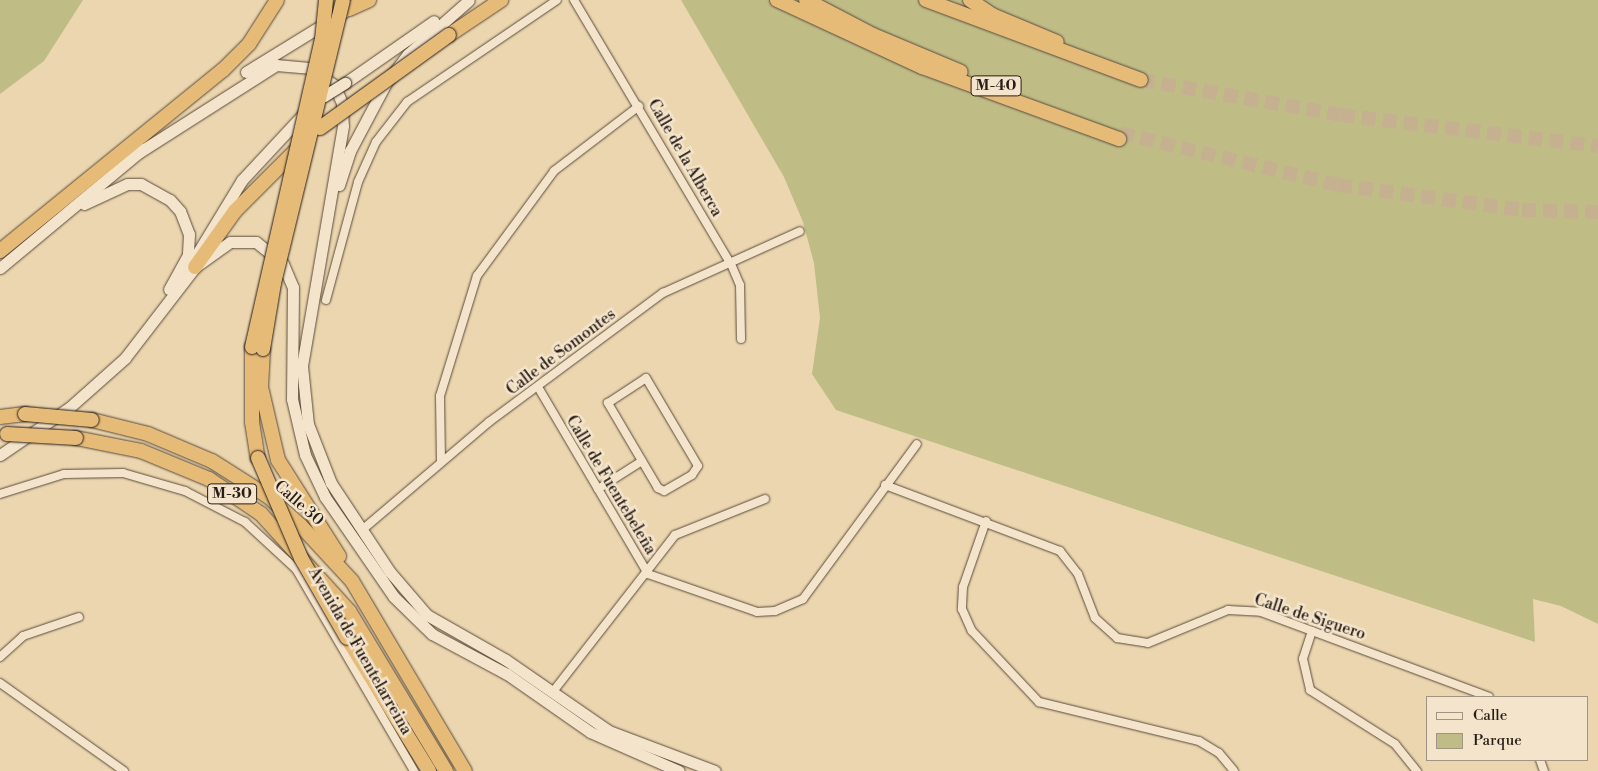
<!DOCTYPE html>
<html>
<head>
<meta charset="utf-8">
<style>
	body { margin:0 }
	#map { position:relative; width:1598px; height:771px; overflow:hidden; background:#ecd6af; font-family:"Libre Bodoni",serif }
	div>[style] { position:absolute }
	.green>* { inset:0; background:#bfbc86 }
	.highway-tunnel>* { height:14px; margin-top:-7px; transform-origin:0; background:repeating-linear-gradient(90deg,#c5b190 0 14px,transparent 0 21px) }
	.roads { filter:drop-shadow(0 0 1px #594a3c) drop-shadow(0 0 1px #594a3c) }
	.street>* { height:8px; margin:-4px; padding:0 4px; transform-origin:4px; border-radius:4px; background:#f3e4cb }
	.secondary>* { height:11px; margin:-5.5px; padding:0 5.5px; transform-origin:5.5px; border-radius:5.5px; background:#f3e4cb }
	.highway>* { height:14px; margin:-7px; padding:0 7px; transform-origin:7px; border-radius:7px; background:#e6bb78 }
	.bridges { filter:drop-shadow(0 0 1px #281c16) drop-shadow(0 0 1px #281c16) }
	.secondary-bridge>* { height:11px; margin:-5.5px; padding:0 5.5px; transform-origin:5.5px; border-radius:5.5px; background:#f3e4cb }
	.highway-bridge>* { height:14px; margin:-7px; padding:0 7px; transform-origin:7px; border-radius:7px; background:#e6bb78 }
	span { translate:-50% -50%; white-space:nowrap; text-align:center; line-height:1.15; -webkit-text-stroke:5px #f3e4cb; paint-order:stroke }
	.shield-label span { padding:1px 4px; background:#f3e4cb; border:1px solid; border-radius:4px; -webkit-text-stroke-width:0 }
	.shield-label { font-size:15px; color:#281c16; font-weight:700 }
	.street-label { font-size:16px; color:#281c16 }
	.legend { position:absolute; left:1426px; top:696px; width:162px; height:65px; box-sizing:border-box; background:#f3e4cb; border:1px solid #a29483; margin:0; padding:6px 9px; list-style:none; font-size:15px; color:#281c16 }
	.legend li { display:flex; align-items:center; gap:10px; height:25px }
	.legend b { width:25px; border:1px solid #a29483 }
</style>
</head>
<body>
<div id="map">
	<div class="green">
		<i style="clip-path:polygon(0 0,83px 0,44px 61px,0 94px)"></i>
		<i style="clip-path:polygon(681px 0,1598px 0,1598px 624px,1561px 606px,1533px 599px,1535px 642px,836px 410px,812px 374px,820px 318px,814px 263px,803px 222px,784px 177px)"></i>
	</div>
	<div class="highway-tunnel">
		<i style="left:1141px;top:80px;width:203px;rotate:9.9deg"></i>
		<i style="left:1341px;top:115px;width:259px;rotate:6.9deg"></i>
		<i style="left:1120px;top:133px;width:224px;rotate:13.4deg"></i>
		<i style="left:1338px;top:185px;width:186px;rotate:7.7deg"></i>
		<i style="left:1522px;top:210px;width:76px;rotate:1.5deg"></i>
	</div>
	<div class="roads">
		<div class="street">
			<i style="left:574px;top:0;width:307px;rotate:59.3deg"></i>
			<i style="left:731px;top:264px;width:23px;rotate:67deg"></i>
			<i style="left:740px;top:285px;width:54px;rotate:88.9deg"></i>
			<i style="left:326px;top:300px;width:122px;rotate:-74.8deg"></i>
			<i style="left:358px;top:182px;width:44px;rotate:-65.8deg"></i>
			<i style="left:376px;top:142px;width:51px;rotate:-52.2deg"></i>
			<i style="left:407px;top:102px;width:181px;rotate:-34.2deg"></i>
			<i style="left:646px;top:378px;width:102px;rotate:59.4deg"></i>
			<i style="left:698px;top:466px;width:11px;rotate:124deg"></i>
			<i style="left:692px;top:475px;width:32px;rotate:150deg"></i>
			<i style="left:664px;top:491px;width:7px;rotate:-153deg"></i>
			<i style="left:658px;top:488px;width:99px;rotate:-120.5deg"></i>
			<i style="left:608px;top:403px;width:45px;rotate:-33.3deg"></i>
			<i style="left:538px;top:387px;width:217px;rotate:59.5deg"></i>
			<i style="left:648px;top:574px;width:115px;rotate:19.2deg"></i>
			<i style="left:757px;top:612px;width:18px;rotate:-3deg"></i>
			<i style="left:775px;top:611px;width:30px;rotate:-23deg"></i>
			<i style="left:803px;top:599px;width:192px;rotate:-53.7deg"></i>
			<i style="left:441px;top:461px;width:65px;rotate:-90.9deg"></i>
			<i style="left:440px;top:396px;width:126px;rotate:-72.9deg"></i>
			<i style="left:477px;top:276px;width:130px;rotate:-53.7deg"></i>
			<i style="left:554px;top:171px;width:107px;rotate:-37.4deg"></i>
			<i style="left:885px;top:485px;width:187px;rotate:20.7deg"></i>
			<i style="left:1060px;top:551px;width:29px;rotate:52deg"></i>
			<i style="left:1078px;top:574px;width:47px;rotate:68.9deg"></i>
			<i style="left:1095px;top:618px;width:30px;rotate:42deg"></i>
			<i style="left:1117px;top:638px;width:31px;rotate:9deg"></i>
			<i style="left:1148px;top:643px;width:87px;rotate:-22.4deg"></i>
			<i style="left:1228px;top:610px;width:33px;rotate:3deg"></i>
			<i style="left:1261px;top:612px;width:243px;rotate:20.4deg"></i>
			<i style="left:598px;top:489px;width:52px;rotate:-32.5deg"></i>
			<i style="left:0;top:494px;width:67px;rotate:-17.4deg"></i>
			<i style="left:64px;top:474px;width:59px;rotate:-1deg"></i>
			<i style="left:123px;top:473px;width:65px;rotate:16.2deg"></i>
			<i style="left:185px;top:491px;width:68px;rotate:27.3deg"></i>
			<i style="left:245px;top:522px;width:69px;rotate:42.7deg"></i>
			<i style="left:296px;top:569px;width:234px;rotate:59.7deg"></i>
			<i style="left:986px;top:521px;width:70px;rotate:109.2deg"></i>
			<i style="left:963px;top:587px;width:22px;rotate:93deg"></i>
			<i style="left:962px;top:609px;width:24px;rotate:66deg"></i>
			<i style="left:972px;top:631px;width:98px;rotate:46.7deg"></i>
			<i style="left:1039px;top:702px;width:165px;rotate:13.7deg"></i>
			<i style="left:1199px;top:741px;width:23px;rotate:31deg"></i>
			<i style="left:1219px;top:753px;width:23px;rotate:50deg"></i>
			<i style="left:362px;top:530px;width:167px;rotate:-40.4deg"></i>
			<i style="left:489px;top:422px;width:217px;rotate:-36.6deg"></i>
			<i style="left:663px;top:293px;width:150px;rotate:-24.3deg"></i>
			<i style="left:1312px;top:631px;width:29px;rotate:108deg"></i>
			<i style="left:1303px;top:659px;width:32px;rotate:77deg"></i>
			<i style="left:1310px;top:690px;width:101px;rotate:32.4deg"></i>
			<i style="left:1395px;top:744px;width:35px;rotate:51deg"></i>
			<i style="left:0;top:657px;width:31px;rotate:-42deg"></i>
			<i style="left:23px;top:636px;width:59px;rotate:-18.7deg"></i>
			<i style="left:0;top:683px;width:152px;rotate:35.4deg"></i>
			<i style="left:552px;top:693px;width:200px;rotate:-52.1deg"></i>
			<i style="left:675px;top:535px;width:97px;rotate:-21.8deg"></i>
			<i style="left:1540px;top:760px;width:12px;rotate:70deg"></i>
		</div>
		<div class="secondary">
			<i style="left:246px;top:72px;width:116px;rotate:-31.6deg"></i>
			<i style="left:345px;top:83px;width:108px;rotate:-34.9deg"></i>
			<i style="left:138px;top:153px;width:164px;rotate:-32.5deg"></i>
			<i style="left:276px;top:65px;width:33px;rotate:5deg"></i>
			<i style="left:309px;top:68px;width:30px;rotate:34deg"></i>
			<i style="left:334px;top:85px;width:20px;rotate:66deg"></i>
			<i style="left:342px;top:103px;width:23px;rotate:88deg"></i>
			<i style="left:343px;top:126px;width:243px;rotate:99.7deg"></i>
			<i style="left:302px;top:366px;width:58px;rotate:84.1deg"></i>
			<i style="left:308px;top:424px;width:63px;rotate:68.7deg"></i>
			<i style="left:331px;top:483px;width:107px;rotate:56.5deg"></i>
			<i style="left:390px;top:572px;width:57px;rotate:49.3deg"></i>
			<i style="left:427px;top:615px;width:91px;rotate:29.7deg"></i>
			<i style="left:506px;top:660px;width:125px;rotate:34.6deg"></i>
			<i style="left:609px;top:731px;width:113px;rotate:20.7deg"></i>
			<i style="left:339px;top:185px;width:36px;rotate:-72deg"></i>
			<i style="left:350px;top:151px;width:77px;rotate:-62.1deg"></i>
			<i style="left:386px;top:83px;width:36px;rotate:-53deg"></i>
			<i style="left:408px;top:54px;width:81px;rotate:-41.5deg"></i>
			<i style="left:84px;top:204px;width:47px;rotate:-24.9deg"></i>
			<i style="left:127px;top:184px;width:14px"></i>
			<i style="left:141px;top:184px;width:33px;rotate:29deg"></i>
			<i style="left:170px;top:200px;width:15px;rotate:48deg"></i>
			<i style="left:180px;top:211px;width:25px;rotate:69deg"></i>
			<i style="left:189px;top:234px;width:21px;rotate:93deg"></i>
			<i style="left:188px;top:255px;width:39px;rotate:119deg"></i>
			<i style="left:189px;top:267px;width:102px;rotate:-58.7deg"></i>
			<i style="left:242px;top:180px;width:97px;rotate:-47.1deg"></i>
			<i style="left:0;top:268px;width:186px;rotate:-39.8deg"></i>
			<i style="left:0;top:455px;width:85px;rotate:-34.4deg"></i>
			<i style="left:70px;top:407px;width:74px;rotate:-41.7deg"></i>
			<i style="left:125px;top:358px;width:115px;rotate:-52.4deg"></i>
			<i style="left:195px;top:267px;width:43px;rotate:-35.5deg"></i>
			<i style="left:230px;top:242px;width:26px"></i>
			<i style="left:256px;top:242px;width:35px;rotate:39deg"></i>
			<i style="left:283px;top:264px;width:25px;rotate:67deg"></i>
			<i style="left:293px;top:287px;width:112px;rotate:90.5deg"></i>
			<i style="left:292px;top:399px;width:57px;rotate:76.9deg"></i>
			<i style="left:305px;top:455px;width:47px;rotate:64.5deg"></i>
			<i style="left:325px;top:497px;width:121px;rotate:55.4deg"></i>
			<i style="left:394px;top:597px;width:53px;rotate:44.2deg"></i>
			<i style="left:432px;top:634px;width:85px;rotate:28.1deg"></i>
			<i style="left:507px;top:674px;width:101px;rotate:34.9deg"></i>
			<i style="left:590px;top:732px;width:97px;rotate:23.7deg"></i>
		</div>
		<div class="highway">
			<i style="left:777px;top:0;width:160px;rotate:24.8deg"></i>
			<i style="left:922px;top:67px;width:210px;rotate:20.1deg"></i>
			<i style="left:806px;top:0;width:76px;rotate:27.6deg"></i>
			<i style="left:873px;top:35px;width:95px;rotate:22.8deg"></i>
			<i style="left:926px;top:0;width:229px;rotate:20.4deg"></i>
			<i style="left:970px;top:0;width:27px;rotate:34deg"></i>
			<i style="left:992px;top:15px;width:70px;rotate:22.6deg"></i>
			<i style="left:349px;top:9px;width:22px;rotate:-24deg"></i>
			<i style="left:449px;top:35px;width:63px;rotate:-33.9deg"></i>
			<i style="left:0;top:251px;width:287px;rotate:-39.1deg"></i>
			<i style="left:223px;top:70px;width:37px;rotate:-45deg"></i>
			<i style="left:249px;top:44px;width:52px;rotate:-57.5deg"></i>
			<i style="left:195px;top:267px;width:69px;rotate:-54.5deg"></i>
			<i style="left:235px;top:211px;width:95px;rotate:-45deg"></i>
			<i style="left:252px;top:347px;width:75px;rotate:90deg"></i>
			<i style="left:252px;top:422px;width:36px;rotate:81deg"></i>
			<i style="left:263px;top:349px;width:38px;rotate:93deg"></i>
			<i style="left:261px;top:387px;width:75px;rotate:76.9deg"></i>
			<i style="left:278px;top:460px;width:114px;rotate:57.6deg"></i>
			<i style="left:0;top:417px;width:25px;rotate:-7deg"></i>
			<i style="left:92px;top:420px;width:58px;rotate:14deg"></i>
			<i style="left:148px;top:434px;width:69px;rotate:22.9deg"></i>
			<i style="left:212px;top:461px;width:67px;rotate:32.3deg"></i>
			<i style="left:269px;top:497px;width:43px;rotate:42.2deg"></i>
			<i style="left:301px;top:526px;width:75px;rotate:47.2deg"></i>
			<i style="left:352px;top:581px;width:221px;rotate:59.3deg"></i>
			<i style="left:76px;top:438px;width:66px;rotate:11.3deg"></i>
			<i style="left:141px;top:451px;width:74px;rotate:22.4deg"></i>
			<i style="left:209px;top:479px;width:63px;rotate:33.9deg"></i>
			<i style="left:261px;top:514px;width:131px;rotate:47.8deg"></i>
			<i style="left:349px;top:611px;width:187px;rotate:58.8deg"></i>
			<i style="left:347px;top:638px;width:156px;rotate:58.3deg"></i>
		</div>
	</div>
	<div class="bridges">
		<div class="secondary-bridge">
			<i style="left:324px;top:96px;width:25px;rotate:-32deg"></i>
		</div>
		<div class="highway-bridge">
			<i style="left:320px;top:128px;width:159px;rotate:-35.8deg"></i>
			<i style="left:252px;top:347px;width:315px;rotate:-77.2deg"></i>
			<i style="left:322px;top:40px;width:40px;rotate:-84.3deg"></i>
			<i style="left:263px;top:349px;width:67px;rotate:-80.5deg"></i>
			<i style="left:274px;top:283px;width:291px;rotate:-76.3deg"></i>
			<i style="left:25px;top:414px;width:67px;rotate:5.1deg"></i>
			<i style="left:7px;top:434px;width:69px;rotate:3.3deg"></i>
			<i style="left:258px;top:458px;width:109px;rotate:66.7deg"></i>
			<i style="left:301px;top:558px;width:92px;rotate:60.1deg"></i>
		</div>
	</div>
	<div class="shield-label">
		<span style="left:996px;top:86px">M-40</span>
		<span style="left:232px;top:494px">M-30</span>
	</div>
	<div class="street-label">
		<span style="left:685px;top:158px;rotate:60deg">Calle de la Alberca</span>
		<span style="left:561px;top:352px;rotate:-37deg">Calle de Somontes</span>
		<span style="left:611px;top:485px;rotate:59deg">Calle de Fuentebeleña</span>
		<span style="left:299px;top:503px;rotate:41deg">Calle 30</span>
		<span style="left:1310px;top:617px;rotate:18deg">Calle de Siguero</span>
		<span style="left:360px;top:651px;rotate:60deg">Avenida de Fuentelarreina</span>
	</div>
	<ul class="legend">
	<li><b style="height:6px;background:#f3e4cb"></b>Calle</li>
	<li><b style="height:14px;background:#bfbc86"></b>Parque</li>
	</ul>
</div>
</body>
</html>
